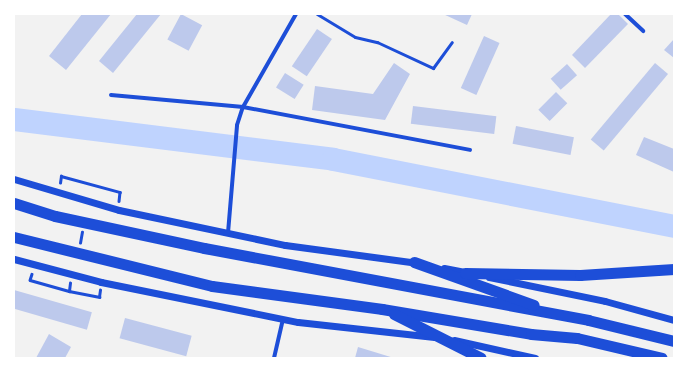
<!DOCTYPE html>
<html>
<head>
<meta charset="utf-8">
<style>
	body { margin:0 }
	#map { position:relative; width:688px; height:372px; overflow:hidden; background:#f2f2f2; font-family:"Varela Round",sans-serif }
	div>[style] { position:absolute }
	.river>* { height:23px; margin:-11.5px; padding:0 11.5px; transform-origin:11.5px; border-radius:11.5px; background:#bfd3fe }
	.building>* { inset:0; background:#bdc9ec; transform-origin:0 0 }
	.path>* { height:2.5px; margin:-1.25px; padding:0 1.25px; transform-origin:1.25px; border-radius:1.25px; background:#1d4ed8 }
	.service>* { height:3px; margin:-1.5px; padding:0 1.5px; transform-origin:1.5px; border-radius:1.5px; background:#1d4ed8 }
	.minor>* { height:4px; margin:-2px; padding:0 2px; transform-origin:2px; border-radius:2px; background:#1d4ed8 }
	.tertiary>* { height:7px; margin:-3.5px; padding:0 3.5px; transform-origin:3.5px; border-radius:3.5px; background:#1d4ed8 }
	.trunk>* { height:11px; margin:-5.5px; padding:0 5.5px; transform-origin:5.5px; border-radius:5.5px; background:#1d4ed8 }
	span { translate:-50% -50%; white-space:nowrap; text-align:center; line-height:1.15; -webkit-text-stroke:3px #fff; paint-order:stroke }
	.frame { position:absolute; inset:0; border:15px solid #fff; pointer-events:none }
</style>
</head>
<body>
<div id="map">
	<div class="river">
		<i style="left:14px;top:119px;width:321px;rotate:7.1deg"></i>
		<i style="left:333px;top:159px;width:348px;rotate:11.1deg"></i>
	</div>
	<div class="building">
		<i style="clip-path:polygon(82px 14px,111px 14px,66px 70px,49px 56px)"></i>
		<i style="clip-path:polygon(137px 14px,161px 14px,113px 73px,99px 61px)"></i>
		<i style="left:181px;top:14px;width:24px;height:29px;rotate:28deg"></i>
		<i style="clip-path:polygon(443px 14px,472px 14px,467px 25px)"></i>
		<i style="clip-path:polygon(611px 14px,618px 14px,628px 24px,585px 68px,572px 55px)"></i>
		<i style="left:317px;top:29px;width:18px;height:45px;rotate:34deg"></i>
		<i style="left:484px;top:36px;width:17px;height:57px;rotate:24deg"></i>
		<i style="clip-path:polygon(674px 39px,674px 58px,664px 50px)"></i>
		<i style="clip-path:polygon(394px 63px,410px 74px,385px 120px,312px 110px,315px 86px,373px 94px)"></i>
		<i style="left:655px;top:63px;width:17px;height:100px;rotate:40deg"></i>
		<i style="left:567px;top:64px;width:15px;height:22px;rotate:48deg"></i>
		<i style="left:285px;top:73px;width:22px;height:17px;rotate:32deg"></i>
		<i style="left:556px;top:92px;width:16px;height:25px;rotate:45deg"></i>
		<i style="left:413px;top:106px;width:84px;height:18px;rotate:7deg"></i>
		<i style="left:516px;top:126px;width:59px;height:18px;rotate:11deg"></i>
		<i style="clip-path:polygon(644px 137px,674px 149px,674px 172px,636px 155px)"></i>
		<i style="left:14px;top:290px;width:81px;height:18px;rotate:16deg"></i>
		<i style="left:125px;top:318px;width:69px;height:21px;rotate:15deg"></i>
		<i style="clip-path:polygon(49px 334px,71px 347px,65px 358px,36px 358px)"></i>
		<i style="clip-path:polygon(358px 347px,394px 358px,355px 358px)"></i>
	</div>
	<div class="path">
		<i style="left:60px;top:183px;width:7px;rotate:-82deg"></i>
		<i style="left:61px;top:176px;width:61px;rotate:15.2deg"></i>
		<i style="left:120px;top:192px;width:9px;rotate:96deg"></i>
		<i style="left:80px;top:243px;width:11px;rotate:-80deg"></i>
		<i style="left:32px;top:274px;width:6px;rotate:108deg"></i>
		<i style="left:30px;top:280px;width:41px;rotate:15.8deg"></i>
		<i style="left:69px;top:291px;width:31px;rotate:11deg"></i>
		<i style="left:99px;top:297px;width:7px;rotate:-82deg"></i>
		<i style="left:69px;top:291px;width:8px;rotate:-83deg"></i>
	</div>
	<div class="service">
		<i style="left:317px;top:14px;width:44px;rotate:31.2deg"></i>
		<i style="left:355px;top:37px;width:23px;rotate:13deg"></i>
		<i style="left:377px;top:42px;width:62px;rotate:24.9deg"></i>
		<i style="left:433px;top:68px;width:32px;rotate:-54deg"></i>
	</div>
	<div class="minor">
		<i style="left:625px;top:14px;width:25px;rotate:43deg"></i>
		<i style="left:111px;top:95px;width:133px;rotate:5.2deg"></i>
		<i style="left:243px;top:107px;width:231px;rotate:10.7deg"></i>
		<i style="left:228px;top:233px;width:108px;rotate:-85.2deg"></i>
		<i style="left:237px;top:125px;width:19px;rotate:-72deg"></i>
		<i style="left:243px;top:107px;width:107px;rotate:-60.3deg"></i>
		<i style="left:274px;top:358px;width:40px;rotate:-77deg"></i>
	</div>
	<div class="tertiary">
		<i style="left:14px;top:179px;width:109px;rotate:16.4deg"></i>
		<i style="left:119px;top:210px;width:170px;rotate:11.9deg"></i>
		<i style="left:285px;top:245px;width:134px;rotate:7.7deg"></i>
		<i style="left:14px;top:259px;width:90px;rotate:14.8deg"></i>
		<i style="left:101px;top:282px;width:201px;rotate:11.5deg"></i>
		<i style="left:298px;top:322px;width:137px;rotate:6.3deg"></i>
		<i style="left:444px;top:268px;width:25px;rotate:11deg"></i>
		<i style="left:489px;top:277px;width:118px;rotate:11.7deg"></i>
		<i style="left:605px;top:301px;width:72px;rotate:15.4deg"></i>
		<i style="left:454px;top:340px;width:83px;rotate:12.5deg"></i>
	</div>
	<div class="trunk">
		<i style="left:14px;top:203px;width:43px;rotate:17.6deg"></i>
		<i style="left:55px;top:216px;width:152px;rotate:12.1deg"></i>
		<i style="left:204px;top:248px;width:391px;rotate:10.6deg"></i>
		<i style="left:588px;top:320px;width:89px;rotate:13.7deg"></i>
		<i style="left:14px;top:237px;width:204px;rotate:13.9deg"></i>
		<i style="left:212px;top:286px;width:172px;rotate:7.7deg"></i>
		<i style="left:382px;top:309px;width:151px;rotate:9.5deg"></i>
		<i style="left:531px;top:334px;width:46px;rotate:5deg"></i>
		<i style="left:577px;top:338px;width:87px;rotate:13.2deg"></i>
		<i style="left:414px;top:262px;width:127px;rotate:19.7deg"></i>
		<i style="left:465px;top:273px;width:115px;rotate:1deg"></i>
		<i style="left:580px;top:275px;width:94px;rotate:-3.7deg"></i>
		<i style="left:394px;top:314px;width:97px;rotate:26.8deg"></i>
	</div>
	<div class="frame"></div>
</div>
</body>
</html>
